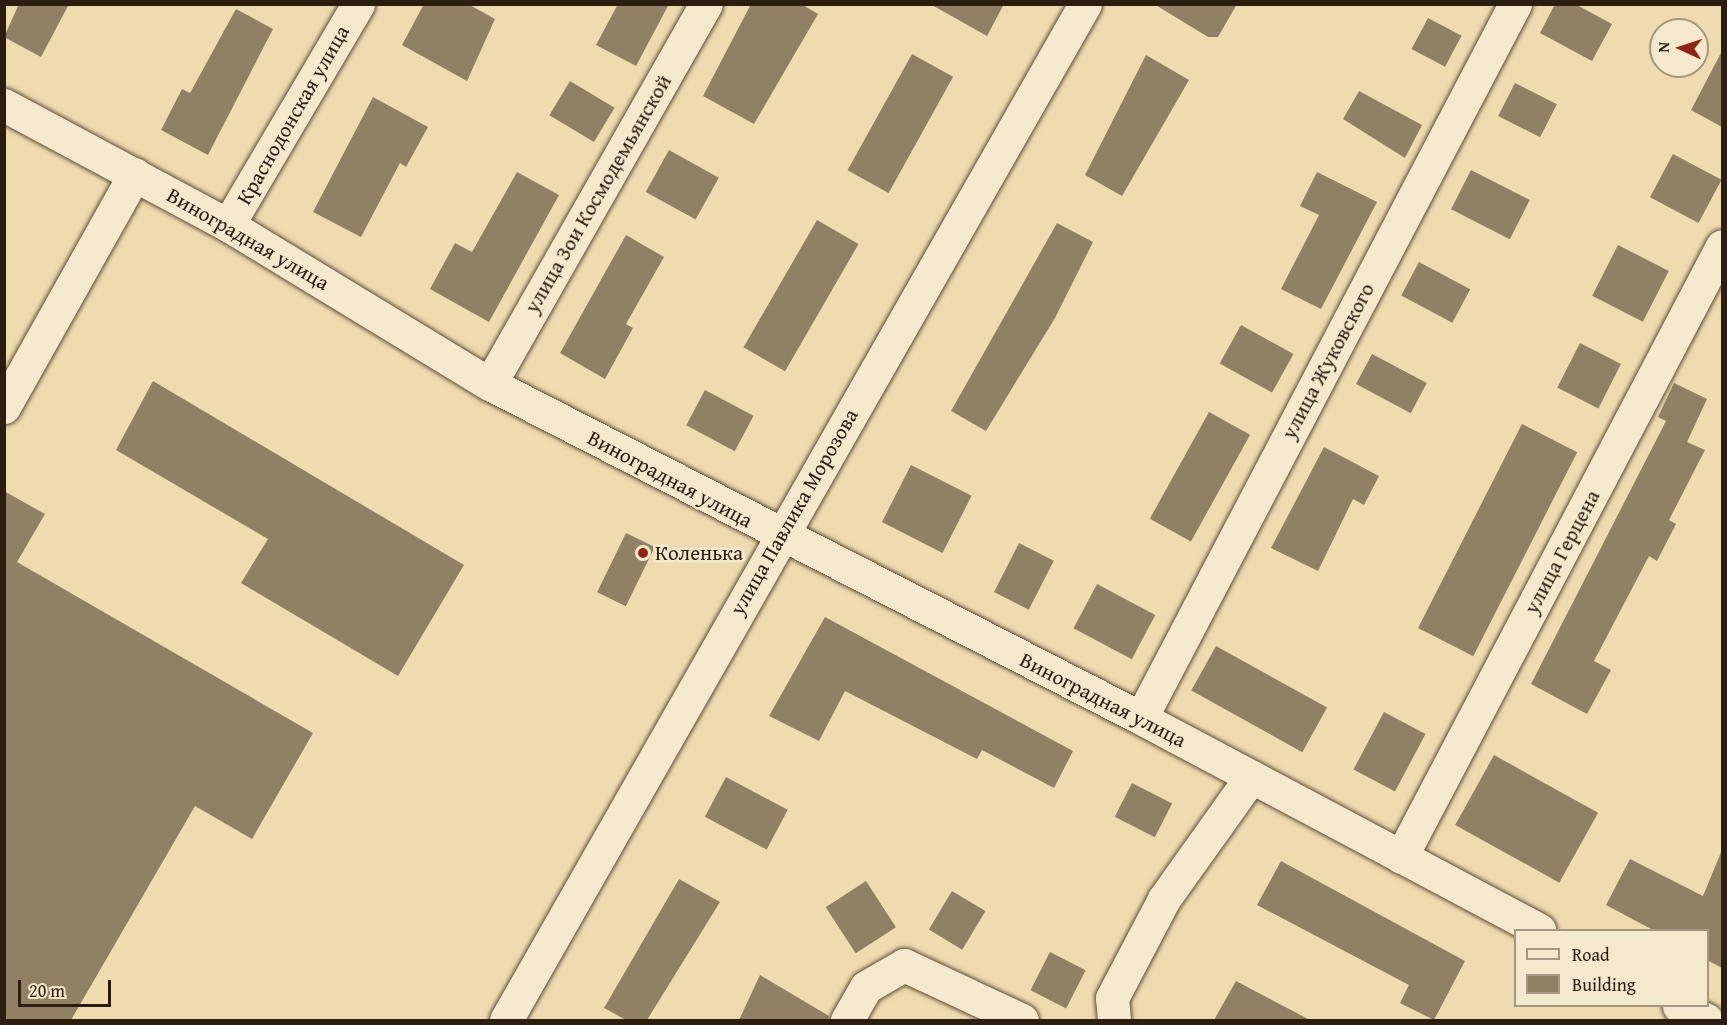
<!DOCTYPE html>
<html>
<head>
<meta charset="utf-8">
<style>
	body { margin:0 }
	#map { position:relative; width:1727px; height:1025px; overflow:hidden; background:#efdbb0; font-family:"Gentium Book Plus",serif }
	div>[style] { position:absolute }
	.building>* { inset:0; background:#918063; transform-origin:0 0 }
	.roads { filter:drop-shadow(0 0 2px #5d4c38) drop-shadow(0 0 2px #5d4c38) }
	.minor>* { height:33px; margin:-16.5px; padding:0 16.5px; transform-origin:16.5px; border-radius:16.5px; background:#f5e8cc }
	.dots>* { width:16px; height:16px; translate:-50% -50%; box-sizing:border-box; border:3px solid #f5e8cc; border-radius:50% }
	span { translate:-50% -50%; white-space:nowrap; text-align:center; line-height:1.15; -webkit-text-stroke:5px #f5e8cc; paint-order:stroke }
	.street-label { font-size:21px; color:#2c1d10 }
	.poi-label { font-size:21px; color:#2c1d10 }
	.left { translate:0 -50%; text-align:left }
	.frame { position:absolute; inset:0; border:6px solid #2c1d10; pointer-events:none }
	.legend { position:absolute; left:1514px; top:929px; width:195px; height:78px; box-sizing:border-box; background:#f5e8cc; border:2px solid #a59781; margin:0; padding:8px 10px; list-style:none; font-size:18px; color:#2c1d10 }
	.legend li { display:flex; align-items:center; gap:12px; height:30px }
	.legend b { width:30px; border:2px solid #a59781 }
	.north { position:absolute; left:1649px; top:18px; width:60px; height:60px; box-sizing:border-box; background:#f5e8cc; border:2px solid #a59781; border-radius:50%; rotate:273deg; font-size:16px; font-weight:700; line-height:24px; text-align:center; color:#2c1d10 }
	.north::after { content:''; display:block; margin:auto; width:21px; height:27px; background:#8f2418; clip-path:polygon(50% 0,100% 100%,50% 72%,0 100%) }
	.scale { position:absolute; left:18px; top:980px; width:93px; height:27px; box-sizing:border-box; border:3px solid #2c1d10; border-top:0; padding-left:8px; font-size:18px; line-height:21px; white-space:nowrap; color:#2c1d10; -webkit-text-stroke:4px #f5e8cc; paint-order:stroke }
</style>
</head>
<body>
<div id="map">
	<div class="building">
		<i style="clip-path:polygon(19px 4px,69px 4px,41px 57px,4px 37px)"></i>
		<i style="clip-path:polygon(424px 4px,468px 4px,495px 19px,467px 81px,402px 45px)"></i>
		<i style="clip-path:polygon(618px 4px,669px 4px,636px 66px,596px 45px)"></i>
		<i style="clip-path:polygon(751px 4px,801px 4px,818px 14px,754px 124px,703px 96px)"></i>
		<i style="clip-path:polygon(930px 4px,1004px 4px,987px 36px)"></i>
		<i style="clip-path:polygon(1154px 4px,1237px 4px,1218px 37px,1208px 37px)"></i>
		<i style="clip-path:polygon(1555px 4px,1575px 4px,1612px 24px,1592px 61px,1540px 33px)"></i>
		<i style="clip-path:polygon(236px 9px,273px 29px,208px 155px,161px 130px,182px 89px,190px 93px)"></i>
		<i style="left:1428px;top:18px;width:38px;height:35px;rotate:28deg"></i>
		<i style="clip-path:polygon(1722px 51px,1722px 127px,1691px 110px)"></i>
		<i style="left:912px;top:54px;width:47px;height:133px;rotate:29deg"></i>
		<i style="clip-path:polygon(1146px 55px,1189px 80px,1122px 196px,1085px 175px)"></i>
		<i style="left:570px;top:81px;width:52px;height:40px;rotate:31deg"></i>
		<i style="left:1515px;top:83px;width:47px;height:37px;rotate:27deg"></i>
		<i style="clip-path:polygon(1359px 91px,1422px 125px,1405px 158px,1343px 119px)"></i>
		<i style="clip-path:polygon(373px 97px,428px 127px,406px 167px,400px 163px,361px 237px,313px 212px)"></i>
		<i style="left:669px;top:150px;width:57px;height:48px;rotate:29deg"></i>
		<i style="left:1673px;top:154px;width:55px;height:49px;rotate:28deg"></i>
		<i style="left:1471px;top:170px;width:66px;height:44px;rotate:27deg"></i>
		<i style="clip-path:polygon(517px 172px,559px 195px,489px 322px,430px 289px,455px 243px,472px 252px)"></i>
		<i style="clip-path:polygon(1317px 172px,1377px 202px,1321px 309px,1281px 289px,1319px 215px,1300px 206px)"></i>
		<i style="left:817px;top:220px;width:48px;height:147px;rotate:30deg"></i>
		<i style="clip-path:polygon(1057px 223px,1093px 242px,1055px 318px,986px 431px,951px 411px)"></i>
		<i style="clip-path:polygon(626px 235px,664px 257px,626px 324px,633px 328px,605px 379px,560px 353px)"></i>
		<i style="left:1618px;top:245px;width:57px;height:57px;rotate:27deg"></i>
		<i style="left:1419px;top:262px;width:58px;height:38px;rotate:28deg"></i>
		<i style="left:1241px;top:325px;width:60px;height:44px;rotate:29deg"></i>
		<i style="left:1580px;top:343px;width:46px;height:50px;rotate:27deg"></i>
		<i style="left:1372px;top:354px;width:62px;height:34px;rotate:28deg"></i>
		<i style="clip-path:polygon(153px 381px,464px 565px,398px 676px,241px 583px,268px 539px,116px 450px)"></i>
		<i style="clip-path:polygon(1674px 383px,1707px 399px,1687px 442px,1705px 450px,1669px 520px,1676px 524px,1657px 561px,1649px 556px,1594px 661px,1611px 670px,1587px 714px,1531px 684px,1666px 421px,1658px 417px)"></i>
		<i style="left:705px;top:390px;width:55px;height:40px;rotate:28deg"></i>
		<i style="left:1209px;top:412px;width:47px;height:122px;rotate:29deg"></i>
		<i style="left:1522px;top:424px;width:62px;height:229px;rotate:27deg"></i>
		<i style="clip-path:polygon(1324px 447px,1379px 476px,1364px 505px,1353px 499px,1318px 571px,1271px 548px)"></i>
		<i style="left:911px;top:465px;width:68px;height:64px;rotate:27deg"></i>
		<i style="clip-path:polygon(4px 491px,45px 514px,17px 562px,313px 733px,252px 839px,195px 806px,71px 1020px,4px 1020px)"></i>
		<i style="left:626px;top:533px;width:32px;height:66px;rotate:26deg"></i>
		<i style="left:1019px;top:543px;width:39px;height:55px;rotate:27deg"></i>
		<i style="left:1097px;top:584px;width:66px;height:50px;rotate:28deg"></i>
		<i style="clip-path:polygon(825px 617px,1073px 751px,1054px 788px,982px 750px,977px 759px,845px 691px,819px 741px,769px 716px)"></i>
		<i style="left:1216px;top:646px;width:127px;height:51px;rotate:29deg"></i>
		<i style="left:1384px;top:712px;width:47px;height:65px;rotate:28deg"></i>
		<i style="left:1494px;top:755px;width:119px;height:80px;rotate:29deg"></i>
		<i style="left:726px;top:777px;width:70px;height:45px;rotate:28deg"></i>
		<i style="left:1132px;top:783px;width:45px;height:38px;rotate:27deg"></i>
		<i style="clip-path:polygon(1722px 850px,1722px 968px,1707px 960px,1707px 930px,1653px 930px,1606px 905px,1630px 859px,1703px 896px)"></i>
		<i style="clip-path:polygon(1281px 861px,1465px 961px,1434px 1020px,1400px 1003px,1409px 985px,1257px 905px)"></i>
		<i style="clip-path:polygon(679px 879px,720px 902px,647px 1020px,626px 1020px,604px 1008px)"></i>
		<i style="left:866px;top:881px;width:55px;height:48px;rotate:57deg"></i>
		<i style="left:952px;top:891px;width:39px;height:45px;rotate:31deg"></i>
		<i style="left:1050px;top:952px;width:40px;height:43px;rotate:27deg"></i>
		<i style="clip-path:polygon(760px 975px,829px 1016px,828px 1020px,739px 1020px)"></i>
		<i style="clip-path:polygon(1236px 981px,1310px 1020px,1214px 1020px)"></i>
	</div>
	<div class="roads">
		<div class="minor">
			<i style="left:4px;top:105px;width:254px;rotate:28.2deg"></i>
			<i style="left:228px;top:225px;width:306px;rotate:31.3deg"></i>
			<i style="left:490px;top:384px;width:732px;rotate:27.16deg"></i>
			<i style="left:1141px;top:718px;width:451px;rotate:28deg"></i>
			<i style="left:228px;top:225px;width:256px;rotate:-59.5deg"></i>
			<i style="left:490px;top:384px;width:437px;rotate:-60.4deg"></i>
			<i style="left:4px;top:407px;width:267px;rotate:-60.7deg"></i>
			<i style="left:1141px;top:718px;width:806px;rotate:-62.35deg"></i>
			<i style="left:1401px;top:857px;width:690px;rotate:-62.28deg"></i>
			<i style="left:1679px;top:1006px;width:31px;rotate:27deg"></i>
			<i style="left:506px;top:1020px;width:1169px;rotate:-60.32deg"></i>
			<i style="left:847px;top:1020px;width:38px;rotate:-60deg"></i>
			<i style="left:866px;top:987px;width:44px;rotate:-30.1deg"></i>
			<i style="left:904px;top:965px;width:130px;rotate:25deg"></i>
			<i style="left:1114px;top:1020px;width:22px;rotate:-95deg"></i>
			<i style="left:1112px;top:998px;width:112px;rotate:-62.3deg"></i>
			<i style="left:1164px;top:899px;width:150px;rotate:-54.5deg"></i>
		</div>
	</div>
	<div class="dots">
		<i style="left:643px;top:553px;background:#8f2418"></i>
	</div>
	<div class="street-label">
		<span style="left:293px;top:115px;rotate:-60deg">Краснодонская улица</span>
		<span style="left:598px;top:194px;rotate:-60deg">улица Зои Космодемьянской</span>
		<span style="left:248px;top:239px;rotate:30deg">Виноградная улица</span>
		<span style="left:1328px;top:361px;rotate:-62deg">улица Жуковского</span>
		<span style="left:670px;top:479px;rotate:28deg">Виноградная улица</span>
		<span style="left:794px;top:512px;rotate:-60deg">улица Павлика Морозова</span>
		<span style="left:1562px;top:552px;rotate:-62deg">улица Герцена</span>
		<span style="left:1103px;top:700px;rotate:27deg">Виноградная улица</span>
	</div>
	<div class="poi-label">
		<span class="left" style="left:655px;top:553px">Коленька</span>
	</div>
	<div class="frame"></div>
	<ul class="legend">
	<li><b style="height:8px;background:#f5e8cc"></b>Road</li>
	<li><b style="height:16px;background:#918063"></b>Building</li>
	</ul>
	<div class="north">N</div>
	<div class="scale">20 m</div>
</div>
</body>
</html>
